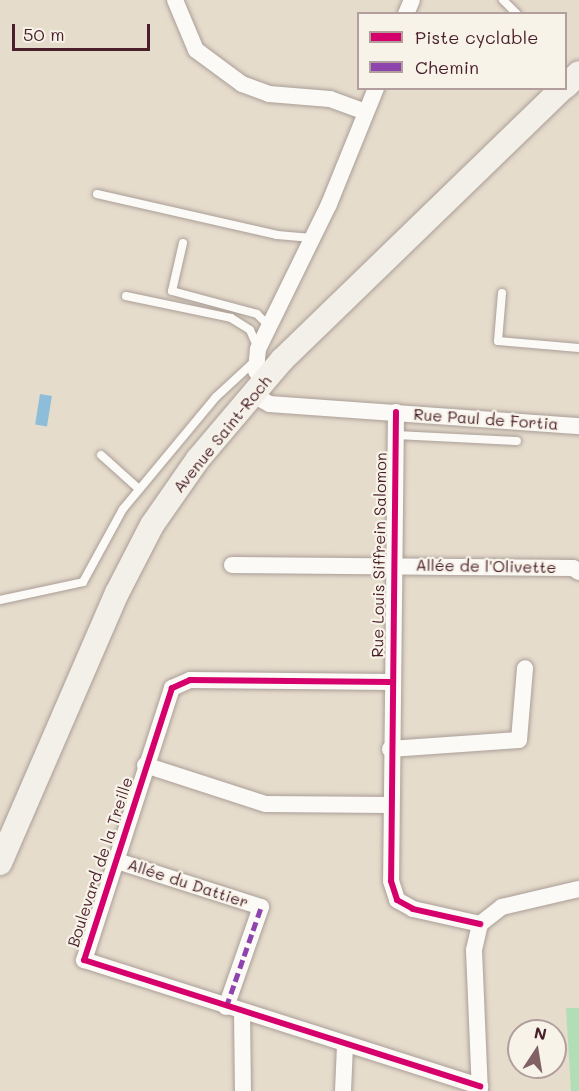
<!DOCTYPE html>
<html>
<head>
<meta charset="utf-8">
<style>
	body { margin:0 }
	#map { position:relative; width:579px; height:1091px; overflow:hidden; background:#e6dccc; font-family:Mali,sans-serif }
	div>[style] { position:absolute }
	.green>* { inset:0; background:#b2deb5 }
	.water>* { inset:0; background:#8dbdd9; transform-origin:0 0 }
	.roads { filter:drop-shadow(0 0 2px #aa9e97) drop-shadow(0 0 2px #aa9e97) }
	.lane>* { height:8px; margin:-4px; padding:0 4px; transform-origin:4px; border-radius:4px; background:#fbfaf7 }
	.street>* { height:16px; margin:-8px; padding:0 8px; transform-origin:8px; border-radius:8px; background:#fbfaf7 }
	.secondary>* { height:24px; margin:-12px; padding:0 12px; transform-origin:12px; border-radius:12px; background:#f3f0e9 }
	.quiet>* { height:4.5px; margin-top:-2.25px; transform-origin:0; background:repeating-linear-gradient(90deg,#8e44ad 0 9px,transparent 0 13.5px) }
	.cycleway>* { height:6px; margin:-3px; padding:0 3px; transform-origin:3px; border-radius:3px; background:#d6006c }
	span { translate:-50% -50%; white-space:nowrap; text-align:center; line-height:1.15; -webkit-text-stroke:4.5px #f7f3e8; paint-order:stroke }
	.street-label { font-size:16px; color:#4a1f2b }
	.legend { position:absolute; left:357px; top:12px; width:210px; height:78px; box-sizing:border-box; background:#f7f3e8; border:2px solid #b29e9c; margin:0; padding:8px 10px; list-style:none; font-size:18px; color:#4a1f2b }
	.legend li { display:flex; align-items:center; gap:12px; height:30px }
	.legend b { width:30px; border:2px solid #b29e9c }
	.north { position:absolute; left:507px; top:1019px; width:60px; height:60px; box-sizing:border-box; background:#f7f3e8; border:2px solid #b29e9c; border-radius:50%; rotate:12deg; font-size:16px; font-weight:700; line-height:24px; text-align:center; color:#4a1f2b }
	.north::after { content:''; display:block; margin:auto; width:21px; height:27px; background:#816163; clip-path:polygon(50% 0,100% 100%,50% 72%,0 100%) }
	.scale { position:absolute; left:12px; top:24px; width:138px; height:27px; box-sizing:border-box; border:3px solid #4a1f2b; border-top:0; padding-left:8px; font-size:18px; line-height:21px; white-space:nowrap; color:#4a1f2b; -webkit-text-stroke:4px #f7f3e8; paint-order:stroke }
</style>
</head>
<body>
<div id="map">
	<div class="green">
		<i style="clip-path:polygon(566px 1008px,579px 1008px,579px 1091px,571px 1091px)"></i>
	</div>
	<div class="water">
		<i style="left:40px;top:394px;width:12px;height:31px;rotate:9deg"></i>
	</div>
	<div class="roads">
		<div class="lane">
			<i style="left:503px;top:0;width:20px;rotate:45deg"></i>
			<i style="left:97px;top:194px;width:185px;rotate:12.8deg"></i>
			<i style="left:277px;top:235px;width:35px;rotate:5deg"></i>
			<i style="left:183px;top:243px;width:49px;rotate:102.9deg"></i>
			<i style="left:172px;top:291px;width:88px;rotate:15.1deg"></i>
			<i style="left:257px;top:314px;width:17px;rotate:45deg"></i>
			<i style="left:502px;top:293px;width:48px;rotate:94.8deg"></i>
			<i style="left:498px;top:341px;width:81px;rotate:4.9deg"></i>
			<i style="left:126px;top:296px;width:107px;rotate:11.8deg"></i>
			<i style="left:231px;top:318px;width:22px;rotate:32deg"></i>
			<i style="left:250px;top:330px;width:20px;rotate:66deg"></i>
			<i style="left:395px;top:435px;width:122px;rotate:2.8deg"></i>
			<i style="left:101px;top:455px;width:51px;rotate:41.8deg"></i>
			<i style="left:0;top:600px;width:85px;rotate:-12.2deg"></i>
			<i style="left:83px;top:582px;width:83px;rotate:-61.3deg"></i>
			<i style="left:123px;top:509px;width:146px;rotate:-50.3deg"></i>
			<i style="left:216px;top:397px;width:53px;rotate:-42.7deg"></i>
		</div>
		<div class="street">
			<i style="left:175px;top:0;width:54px;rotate:67.2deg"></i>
			<i style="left:196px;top:50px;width:57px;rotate:36.5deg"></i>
			<i style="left:242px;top:84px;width:29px;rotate:20deg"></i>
			<i style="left:269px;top:94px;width:61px;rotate:4.7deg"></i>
			<i style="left:330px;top:99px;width:38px;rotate:20deg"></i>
			<i style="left:406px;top:14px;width:15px;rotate:-67deg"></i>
			<i style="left:264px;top:379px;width:11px;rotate:-135deg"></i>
			<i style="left:256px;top:371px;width:22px;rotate:-85deg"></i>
			<i style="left:258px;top:349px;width:161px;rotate:-63.9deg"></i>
			<i style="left:329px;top:204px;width:125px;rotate:-67.9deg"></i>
			<i style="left:251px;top:394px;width:21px;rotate:28deg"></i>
			<i style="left:270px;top:404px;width:310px;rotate:4.1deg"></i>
			<i style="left:396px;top:412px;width:469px;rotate:90.6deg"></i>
			<i style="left:391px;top:881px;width:20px;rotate:72deg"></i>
			<i style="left:397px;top:900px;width:18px;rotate:29deg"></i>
			<i style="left:413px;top:909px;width:69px;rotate:12.6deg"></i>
			<i style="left:232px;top:565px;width:341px;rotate:0.5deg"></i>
			<i style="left:573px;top:568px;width:7px;rotate:34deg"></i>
			<i style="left:390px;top:682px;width:200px;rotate:-179.4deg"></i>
			<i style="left:190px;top:680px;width:20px;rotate:156deg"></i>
			<i style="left:172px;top:688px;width:286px;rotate:107.9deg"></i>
			<i style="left:84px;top:960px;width:416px;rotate:17.7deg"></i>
			<i style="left:390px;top:749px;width:129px;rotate:-4deg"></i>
			<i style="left:519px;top:740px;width:72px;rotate:-85.2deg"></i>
			<i style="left:145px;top:765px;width:127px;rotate:17.9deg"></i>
			<i style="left:266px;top:804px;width:125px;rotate:0.5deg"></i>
			<i style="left:114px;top:860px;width:154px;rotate:17.7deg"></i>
			<i style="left:261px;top:907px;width:106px;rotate:109.3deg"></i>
			<i style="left:480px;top:924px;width:27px;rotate:103deg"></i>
			<i style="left:474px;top:950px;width:141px;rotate:87.6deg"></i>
			<i style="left:480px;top:924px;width:28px;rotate:-38deg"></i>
			<i style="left:502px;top:907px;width:79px;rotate:-13.2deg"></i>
			<i style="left:242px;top:1012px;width:79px;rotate:89.3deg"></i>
			<i style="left:343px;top:1091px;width:45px;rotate:-87.5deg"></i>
		</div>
		<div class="secondary">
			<i style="left:566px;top:86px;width:18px;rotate:-45deg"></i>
			<i style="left:0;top:863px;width:294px;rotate:-66.6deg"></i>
			<i style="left:117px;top:593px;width:76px;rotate:-62.8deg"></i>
			<i style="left:152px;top:525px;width:80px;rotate:-55.1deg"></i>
			<i style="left:198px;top:459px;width:130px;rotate:-49.7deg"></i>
			<i style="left:282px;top:360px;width:391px;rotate:-44.1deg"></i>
		</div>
	</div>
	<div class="quiet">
		<i style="left:226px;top:1007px;width:106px;rotate:-70.7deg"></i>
	</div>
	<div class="cycleway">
		<i style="left:396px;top:412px;width:469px;rotate:90.6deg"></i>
		<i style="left:391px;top:881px;width:20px;rotate:72deg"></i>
		<i style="left:397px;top:900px;width:18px;rotate:29deg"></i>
		<i style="left:413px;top:909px;width:69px;rotate:12.6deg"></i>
		<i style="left:390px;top:682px;width:200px;rotate:-179.4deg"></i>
		<i style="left:190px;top:680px;width:20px;rotate:156deg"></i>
		<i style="left:172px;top:688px;width:286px;rotate:107.9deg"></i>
		<i style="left:84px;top:960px;width:416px;rotate:17.7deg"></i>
	</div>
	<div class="street-label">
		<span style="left:486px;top:419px;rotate:4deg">Rue Paul de Fortia</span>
		<span style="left:222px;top:434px;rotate:-51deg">Avenue Saint-Roch</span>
		<span style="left:379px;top:555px;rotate:-89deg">Rue Louis Siffrein Salomon</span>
		<span style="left:486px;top:566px;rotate:1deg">Allée de l'Olivette</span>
		<span style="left:100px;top:862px;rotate:-72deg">Boulevard de la Treille</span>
		<span style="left:188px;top:883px;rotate:18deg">Allée du Dattier</span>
	</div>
	<ul class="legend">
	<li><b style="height:8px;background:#d6006c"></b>Piste cyclable</li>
	<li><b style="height:8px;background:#8e44ad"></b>Chemin</li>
	</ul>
	<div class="north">N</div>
	<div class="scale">50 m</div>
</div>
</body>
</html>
